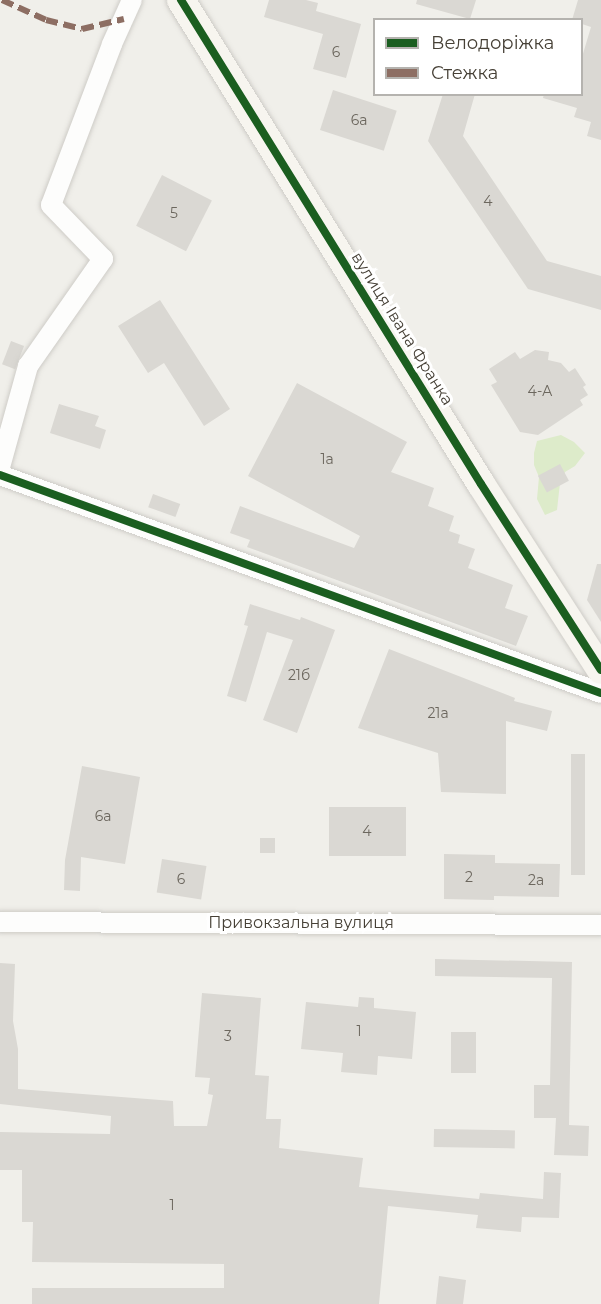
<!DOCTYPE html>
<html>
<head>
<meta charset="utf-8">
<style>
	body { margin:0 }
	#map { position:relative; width:601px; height:1304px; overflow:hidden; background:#f0efea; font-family:Montserrat,sans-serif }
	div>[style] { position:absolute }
	.green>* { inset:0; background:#ddebca }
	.building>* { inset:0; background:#dad8d3; transform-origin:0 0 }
	.roads { filter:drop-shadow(0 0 2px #ceccc7) drop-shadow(0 0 2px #ceccc7) }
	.street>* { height:20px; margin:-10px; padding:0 10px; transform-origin:10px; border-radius:10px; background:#fdfdfc }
	.secondary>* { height:28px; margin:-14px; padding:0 14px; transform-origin:14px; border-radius:14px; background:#f7f5ef }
	.quiet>* { height:6px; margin-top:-3px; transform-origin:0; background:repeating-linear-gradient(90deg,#8d6e63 0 12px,transparent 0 18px) }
	.cycleway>* { height:8px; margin:-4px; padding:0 4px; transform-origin:4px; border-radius:4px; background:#1b5e20 }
	span { translate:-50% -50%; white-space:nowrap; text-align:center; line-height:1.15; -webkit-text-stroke:6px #fff; paint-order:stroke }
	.number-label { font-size:14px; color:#6c675e }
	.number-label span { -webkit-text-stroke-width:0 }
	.street-label { font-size:16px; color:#464036 }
	.legend { position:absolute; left:373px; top:18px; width:210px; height:78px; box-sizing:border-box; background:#fff; border:2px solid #b5b3af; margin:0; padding:8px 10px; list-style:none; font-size:18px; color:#464036 }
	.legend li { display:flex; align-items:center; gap:12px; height:30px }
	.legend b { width:30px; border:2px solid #b5b3af }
</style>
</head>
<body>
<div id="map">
	<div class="green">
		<i style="clip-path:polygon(561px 435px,574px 442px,585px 453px,575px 466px,565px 472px,560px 483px,557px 510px,545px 515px,537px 499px,539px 477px,534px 465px,534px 453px,537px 441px)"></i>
	</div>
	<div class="building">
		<i style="clip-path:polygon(269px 0,306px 0,318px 3px,316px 11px,361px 24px,346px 78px,313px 69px,323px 34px,264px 17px)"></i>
		<i style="clip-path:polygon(417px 0,476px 0,470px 19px,416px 4px)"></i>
		<i style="clip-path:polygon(578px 0,601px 0,601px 140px,587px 136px,591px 122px,574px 117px,577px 108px,543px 98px,544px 94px,582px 94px,582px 57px,591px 27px,582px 24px,582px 20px,572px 20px)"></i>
		<i style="left:333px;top:90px;width:67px;height:42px;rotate:18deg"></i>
		<i style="clip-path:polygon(443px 94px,475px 94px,463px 136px,547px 261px,601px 276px,601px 310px,528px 289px,428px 141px)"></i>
		<i style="left:162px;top:175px;width:56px;height:57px;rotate:27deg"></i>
		<i style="clip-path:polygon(160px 300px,230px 409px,204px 426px,164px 363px,148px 373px,118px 326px)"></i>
		<i style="left:11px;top:341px;width:14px;height:25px;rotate:21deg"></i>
		<i style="clip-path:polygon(535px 350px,549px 352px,548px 360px,561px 363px,569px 372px,575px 368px,586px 385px,583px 387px,588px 395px,580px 400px,583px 405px,538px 435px,520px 432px,491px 385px,497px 382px,489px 369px,515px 352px,520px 359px)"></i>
		<i style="clip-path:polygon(297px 383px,407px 442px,391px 472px,434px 488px,428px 506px,454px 516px,449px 531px,460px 535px,458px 543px,475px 549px,468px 568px,513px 585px,505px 608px,528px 616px,516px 646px,247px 547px,250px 540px,230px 533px,240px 506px,354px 548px,360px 536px,248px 476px)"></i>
		<i style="clip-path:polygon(59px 404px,99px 416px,95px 426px,106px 430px,100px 449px,50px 433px)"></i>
		<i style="left:560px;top:464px;width:19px;height:25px;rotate:62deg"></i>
		<i style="left:153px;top:494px;width:29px;height:14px;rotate:20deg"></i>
		<i style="clip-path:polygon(597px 564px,601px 564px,601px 622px,587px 600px)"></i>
		<i style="clip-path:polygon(250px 604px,300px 620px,301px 617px,335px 630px,297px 733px,263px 720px,293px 640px,267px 632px,246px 702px,227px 696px,248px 626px,244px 625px)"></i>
		<i style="clip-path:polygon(389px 649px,515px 698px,514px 701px,552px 711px,547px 731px,506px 721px,506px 794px,441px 792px,438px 753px,358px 728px)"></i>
		<i style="left:571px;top:754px;width:14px;height:121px"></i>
		<i style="clip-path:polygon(82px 766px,140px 777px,125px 864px,81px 857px,80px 891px,64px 890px,65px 860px)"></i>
		<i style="left:329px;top:807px;width:77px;height:49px"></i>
		<i style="left:260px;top:838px;width:15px;height:15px"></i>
		<i style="clip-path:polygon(444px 854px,495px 855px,495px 863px,560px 864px,559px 897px,494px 896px,494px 900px,444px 899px)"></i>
		<i style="left:162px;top:859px;width:45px;height:34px;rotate:9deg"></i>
		<i style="clip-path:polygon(435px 959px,572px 962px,569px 1125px,589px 1126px,588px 1156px,554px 1155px,556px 1118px,534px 1118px,534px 1085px,550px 1085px,552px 978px,435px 976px)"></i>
		<i style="clip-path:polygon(0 963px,15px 964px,13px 1021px,18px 1049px,18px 1089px,173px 1101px,174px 1126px,207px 1126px,213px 1095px,208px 1094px,210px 1078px,195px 1077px,202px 993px,261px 998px,255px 1075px,269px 1076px,266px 1119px,281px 1119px,279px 1148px,363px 1158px,359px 1187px,479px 1199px,480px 1193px,543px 1199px,544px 1172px,561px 1173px,559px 1218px,522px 1217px,521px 1232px,476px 1228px,478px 1215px,388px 1206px,379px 1304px,32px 1304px,32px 1288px,224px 1288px,224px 1264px,32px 1262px,33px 1222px,22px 1222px,22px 1170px,0 1170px,0 1132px,110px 1134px,111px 1116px,0 1104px)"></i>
		<i style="clip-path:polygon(359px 997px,374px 998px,374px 1008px,416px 1012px,412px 1059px,378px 1056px,377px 1075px,341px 1072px,343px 1053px,301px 1049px,306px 1002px,358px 1007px)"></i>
		<i style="left:451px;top:1032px;width:25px;height:41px"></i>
		<i style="left:434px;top:1129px;width:81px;height:18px;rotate:1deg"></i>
		<i style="clip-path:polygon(439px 1276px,466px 1280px,463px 1304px,436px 1304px)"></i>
	</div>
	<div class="roads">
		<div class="street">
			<i style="left:0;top:467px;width:105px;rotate:-74.5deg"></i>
			<i style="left:28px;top:366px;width:131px;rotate:-55deg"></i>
			<i style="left:103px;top:259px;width:75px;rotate:-133.9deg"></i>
			<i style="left:51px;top:205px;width:172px;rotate:-69.2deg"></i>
			<i style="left:112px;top:44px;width:48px;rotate:-65.6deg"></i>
			<i style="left:0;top:475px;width:639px;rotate:19.94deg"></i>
			<i style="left:0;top:922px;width:601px;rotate:0.29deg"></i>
		</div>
		<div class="secondary">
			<i style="left:181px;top:0;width:569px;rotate:58.21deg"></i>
			<i style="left:481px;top:484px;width:221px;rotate:57.2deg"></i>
		</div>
	</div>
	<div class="quiet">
		<i style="left:2px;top:0;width:48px;rotate:24.4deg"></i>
		<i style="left:46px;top:20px;width:37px;rotate:14deg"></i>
		<i style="left:82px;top:29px;width:43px;rotate:-13.4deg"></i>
	</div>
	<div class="cycleway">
		<i style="left:181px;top:0;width:569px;rotate:58.21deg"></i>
		<i style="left:481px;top:484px;width:221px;rotate:57.2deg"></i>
		<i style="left:0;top:475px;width:639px;rotate:19.94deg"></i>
	</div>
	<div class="number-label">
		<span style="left:336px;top:52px">6</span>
		<span style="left:359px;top:120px">6а</span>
		<span style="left:488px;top:201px">4</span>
		<span style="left:174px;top:213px">5</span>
		<span style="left:540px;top:391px">4-А</span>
		<span style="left:327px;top:459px">1а</span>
		<span style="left:299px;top:675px">21б</span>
		<span style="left:438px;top:713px">21а</span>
		<span style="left:103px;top:816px">6а</span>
		<span style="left:367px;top:831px">4</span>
		<span style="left:469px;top:877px">2</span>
		<span style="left:181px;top:879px">6</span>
		<span style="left:536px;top:880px">2а</span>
		<span style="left:359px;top:1031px">1</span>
		<span style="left:228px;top:1036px">3</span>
		<span style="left:172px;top:1205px">1</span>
	</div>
	<div class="street-label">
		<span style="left:402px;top:329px;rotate:58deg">вулиця Івана Франка</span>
		<span style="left:301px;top:923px">Привокзальна вулиця</span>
	</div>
	<ul class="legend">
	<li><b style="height:8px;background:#1b5e20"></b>Велодоріжка</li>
	<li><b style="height:8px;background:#8d6e63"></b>Стежка</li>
	</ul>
</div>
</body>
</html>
